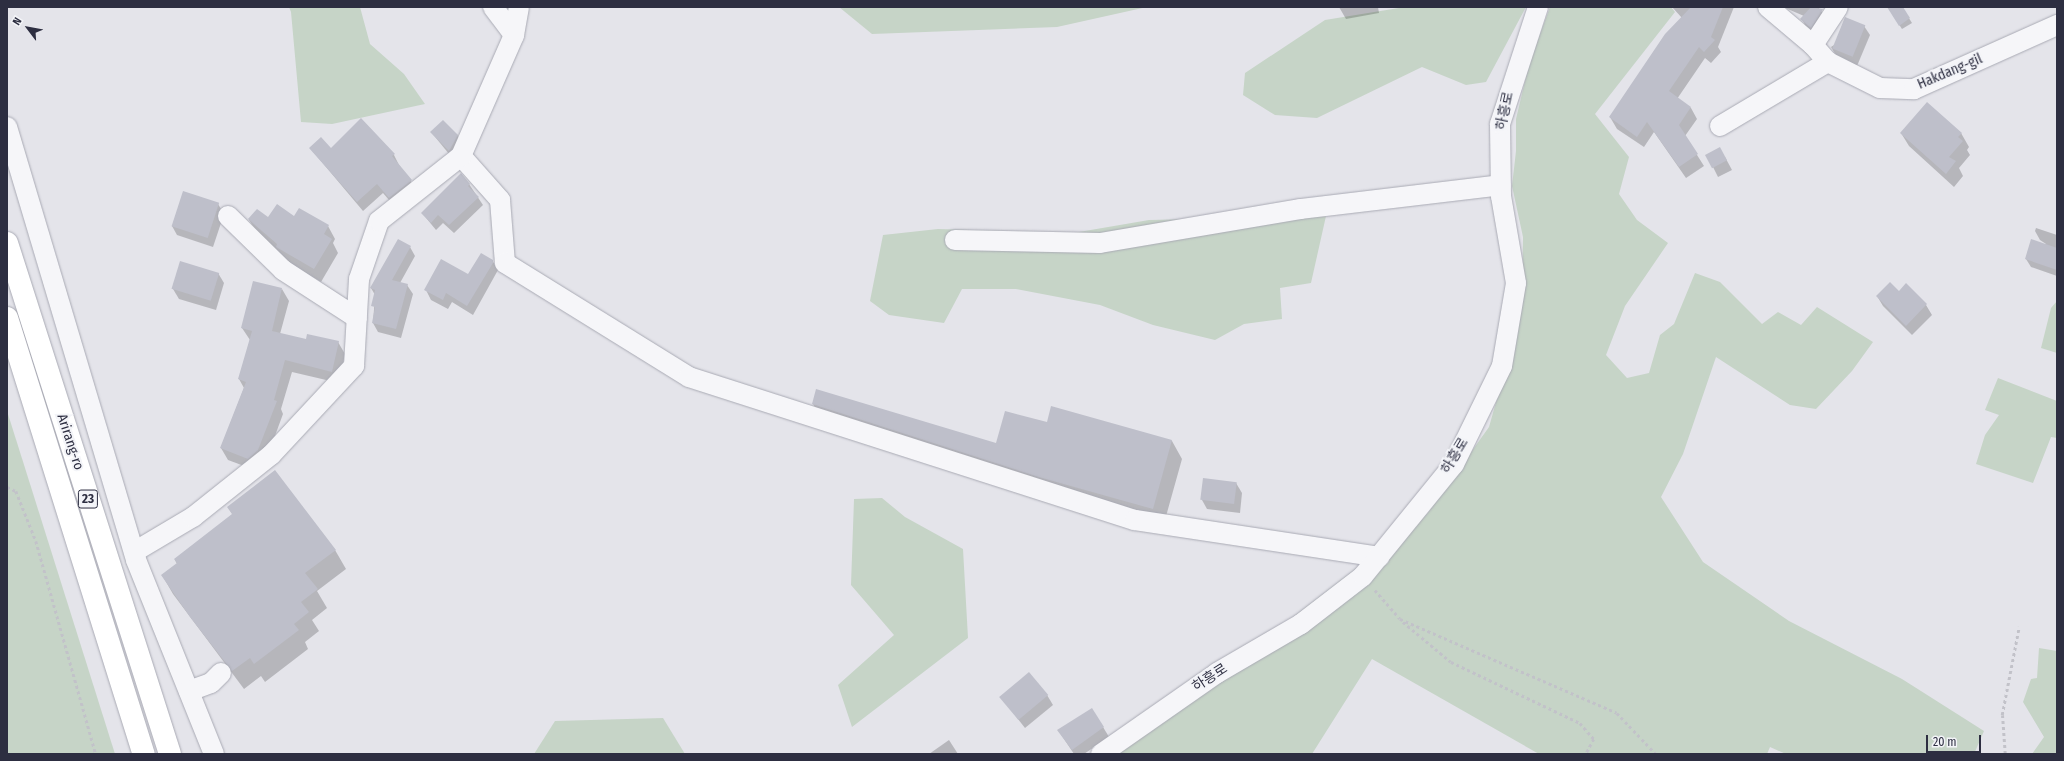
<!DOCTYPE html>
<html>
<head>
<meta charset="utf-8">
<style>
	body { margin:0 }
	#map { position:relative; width:2064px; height:761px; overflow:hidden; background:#e4e4ea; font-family:"Fira Sans Condensed","Noto Sans KR",sans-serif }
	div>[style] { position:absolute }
	.green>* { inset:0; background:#c6d4c7 }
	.shadow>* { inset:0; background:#0003 }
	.building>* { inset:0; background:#bebfca; transform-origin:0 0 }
	.path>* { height:2.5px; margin-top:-1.25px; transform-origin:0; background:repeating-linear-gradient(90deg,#c2c2c9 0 3px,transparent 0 6px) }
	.roads { filter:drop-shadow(0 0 1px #a9aab4) drop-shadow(0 0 1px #a9aab4) }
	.minor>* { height:20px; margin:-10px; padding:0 10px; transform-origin:10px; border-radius:10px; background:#f6f6f9 }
	.highway>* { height:22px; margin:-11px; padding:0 11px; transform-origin:11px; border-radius:11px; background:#fff }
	span { translate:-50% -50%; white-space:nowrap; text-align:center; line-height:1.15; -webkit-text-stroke:4px #f3f4f8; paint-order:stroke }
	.shield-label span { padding:1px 3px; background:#f3f4f8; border:1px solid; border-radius:3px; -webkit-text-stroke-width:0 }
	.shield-label { font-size:13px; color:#2d2e41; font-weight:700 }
	.street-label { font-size:14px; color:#2d2e41 }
	.frame { position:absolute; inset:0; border:8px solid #2d2e41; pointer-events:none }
	.north { position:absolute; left:8px; top:8px; width:40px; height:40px; -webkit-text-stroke:3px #f3f4f8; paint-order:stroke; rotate:302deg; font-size:11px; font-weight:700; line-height:16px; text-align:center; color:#2d2e41 }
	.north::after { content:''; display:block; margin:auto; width:14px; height:18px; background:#2d2e41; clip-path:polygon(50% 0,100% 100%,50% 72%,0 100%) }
	.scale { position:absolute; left:1926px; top:735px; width:55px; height:18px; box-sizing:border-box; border:2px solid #2d2e41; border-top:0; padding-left:5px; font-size:12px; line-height:14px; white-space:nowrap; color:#2d2e41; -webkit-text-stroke:3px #f3f4f8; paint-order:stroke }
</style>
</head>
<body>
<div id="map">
	<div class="green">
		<i style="clip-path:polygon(289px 7px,360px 7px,370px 44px,404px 74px,425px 104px,332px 124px,301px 122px,291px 12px)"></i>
		<i style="clip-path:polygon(839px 7px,1147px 7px,1057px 27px,872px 34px)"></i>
		<i style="clip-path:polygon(1405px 7px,1526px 7px,1486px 82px,1466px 85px,1422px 67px,1317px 118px,1275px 115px,1243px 95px,1245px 73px,1325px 20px)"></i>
		<i style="clip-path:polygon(1550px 7px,1671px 7px,1675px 12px,1595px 114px,1629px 157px,1619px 194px,1637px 220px,1668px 243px,1625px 306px,1606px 355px,1627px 378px,1649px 373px,1660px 335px,1674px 324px,1695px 273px,1720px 282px,1762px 324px,1778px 312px,1801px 325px,1817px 307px,1873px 342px,1852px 371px,1816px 409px,1790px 405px,1716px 357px,1683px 454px,1661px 497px,1703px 562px,1789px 621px,1902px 679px,1984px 731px,1974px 754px,1786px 754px,1770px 747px,1767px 754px,1539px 754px,1372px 659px,1312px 754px,1115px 754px,1427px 514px,1489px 427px,1522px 310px,1523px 237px,1512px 186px,1516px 151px,1516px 119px,1529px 64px)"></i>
		<i style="clip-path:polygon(1326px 216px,1311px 283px,1280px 288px,1282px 319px,1244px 324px,1215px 340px,1153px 325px,1100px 305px,1016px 289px,962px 289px,944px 323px,889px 315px,870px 301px,883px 235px,938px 229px,1073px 233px,1149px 220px)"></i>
		<i style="clip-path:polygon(2057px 301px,2057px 353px,2041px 348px,2051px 308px)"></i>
		<i style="clip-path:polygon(1998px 378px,2057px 401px,2057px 438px,2051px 437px,2033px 483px,1976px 464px,1985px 435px,1999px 415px,1985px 410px)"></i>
		<i style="clip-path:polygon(7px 411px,25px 468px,115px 754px,7px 754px)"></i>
		<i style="clip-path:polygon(882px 498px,905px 517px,963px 549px,968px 638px,852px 727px,838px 685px,894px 635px,851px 585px,854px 499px)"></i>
		<i style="clip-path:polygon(2039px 648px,2057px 651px,2057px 754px,2032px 754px,2044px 737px,2023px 702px,2031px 679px,2037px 678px)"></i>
		<i style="clip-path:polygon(663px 718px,685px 754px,534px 754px,555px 721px)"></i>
	</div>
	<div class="shadow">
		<i style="clip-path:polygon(1339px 7px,1378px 7px,1379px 13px,1346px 19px)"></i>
		<i style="clip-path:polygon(1672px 7px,1734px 7px,1718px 47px,1721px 52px,1711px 63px,1705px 58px,1677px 99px,1691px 108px,1697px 119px,1685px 136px,1704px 166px,1686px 178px,1654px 132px,1644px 147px,1617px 129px,1610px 117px,1682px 18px)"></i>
		<i style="clip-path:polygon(1783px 7px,1818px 7px,1828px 20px,1816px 37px,1807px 29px,1802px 19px,1804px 16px)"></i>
		<i style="clip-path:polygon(1894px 7px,1902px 7px,1912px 23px,1902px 29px,1892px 14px)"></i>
		<i style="clip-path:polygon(1864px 26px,1870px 35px,1857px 66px,1837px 57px,1831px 47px)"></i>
		<i style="clip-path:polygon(361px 120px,394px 155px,399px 165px,417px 190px,395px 207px,383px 193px,363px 211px,310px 148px,331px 149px)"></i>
		<i style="clip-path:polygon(431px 132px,457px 135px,463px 145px,454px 160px)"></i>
		<i style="clip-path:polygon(1901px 133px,1961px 133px,1969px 147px,1967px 150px,1970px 155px,1959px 168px,1963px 176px,1954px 187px,1909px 146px)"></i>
		<i style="clip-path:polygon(1725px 157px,1732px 170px,1718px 177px,1713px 167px)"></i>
		<i style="clip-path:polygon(469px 184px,483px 205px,454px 233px,443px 223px,436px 230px,422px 213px)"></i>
		<i style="clip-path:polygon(218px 204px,224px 214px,213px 247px,177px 235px,172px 226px)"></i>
		<i style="clip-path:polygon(294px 218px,328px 226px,335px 239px,333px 243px,338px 253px,321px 282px,284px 260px,280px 253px,257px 232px,249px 220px)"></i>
		<i style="clip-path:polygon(2036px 228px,2057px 235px,2057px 276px,2031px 267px,2026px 259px,2046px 244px,2040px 240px,2035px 231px)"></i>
		<i style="clip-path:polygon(410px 247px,415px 256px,400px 283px,407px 285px,413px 294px,401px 338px,378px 332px,373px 323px,375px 295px,371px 288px)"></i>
		<i style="clip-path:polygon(492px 260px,498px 270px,473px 315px,452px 302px,448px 309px,431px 300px,426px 290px,469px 275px)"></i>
		<i style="clip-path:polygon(218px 273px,224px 283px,216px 310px,179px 299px,173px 289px)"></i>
		<i style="clip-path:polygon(1906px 285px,1926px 305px,1932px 315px,1912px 335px,1883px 306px,1877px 296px,1899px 292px)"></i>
		<i style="clip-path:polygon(282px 289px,289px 301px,280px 334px,307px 340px,338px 342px,345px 354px,339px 383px,292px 372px,281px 409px,283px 414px,265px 463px,255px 470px,228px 460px,221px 448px,244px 388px,239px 379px,250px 340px,242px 328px)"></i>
		<i style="clip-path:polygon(813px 404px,997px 444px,1047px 424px,1172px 441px,1182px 459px,1163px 527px,823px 422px)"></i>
		<i style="clip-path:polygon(1236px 483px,1242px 493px,1240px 513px,1207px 509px,1202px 500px)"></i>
		<i style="clip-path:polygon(228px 507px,335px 550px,346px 569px,317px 591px,327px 608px,312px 620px,319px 631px,305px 642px,308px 649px,265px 682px,261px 676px,244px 689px,173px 594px,162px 575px,177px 564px,175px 560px,233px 515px)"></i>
		<i style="clip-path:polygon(1047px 695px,1053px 705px,1025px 728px,1001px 697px)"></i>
		<i style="clip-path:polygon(1103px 727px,1109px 737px,1084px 754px,1074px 754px,1058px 730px)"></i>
		<i style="clip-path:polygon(949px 740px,958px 754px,929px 754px)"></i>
	</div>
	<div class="building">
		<i style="clip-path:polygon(1691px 7px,1723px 7px,1711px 37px,1715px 40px,1704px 52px,1699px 47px,1669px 91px,1691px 107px,1679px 125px,1698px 154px,1679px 167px,1647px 122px,1637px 137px,1609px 117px,1665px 34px)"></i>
		<i style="clip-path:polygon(1811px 7px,1823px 9px,1811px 28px,1800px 19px)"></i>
		<i style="clip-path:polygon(1887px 7px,1903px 7px,1910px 18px,1899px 26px)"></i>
		<i style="left:1845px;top:17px;width:22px;height:34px;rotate:22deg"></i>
		<i style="clip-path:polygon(1927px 102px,1962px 133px,1958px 137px,1963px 141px,1949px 157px,1956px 161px,1946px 174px,1900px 133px)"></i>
		<i style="clip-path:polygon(361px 118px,395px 154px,392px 156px,412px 180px,389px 198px,377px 184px,357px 202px,309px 148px,321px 137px,331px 148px)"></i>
		<i style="clip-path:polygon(443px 120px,458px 135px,449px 151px,430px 132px)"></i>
		<i style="left:1720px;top:147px;width:15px;height:17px;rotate:62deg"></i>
		<i style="clip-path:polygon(461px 173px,470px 184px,468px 186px,479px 197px,449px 225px,438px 215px,431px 223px,421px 213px)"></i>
		<i style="left:183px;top:191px;width:38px;height:37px;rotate:18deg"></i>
		<i style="clip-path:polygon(277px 204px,294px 216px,299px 208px,329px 225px,324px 234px,332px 239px,314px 269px,276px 247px,277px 244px,248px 219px,257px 209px,268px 217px)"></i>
		<i style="clip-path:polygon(398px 239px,411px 246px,392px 280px,408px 284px,396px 329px,372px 323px,375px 307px,371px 306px,375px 290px,370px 288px)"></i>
		<i style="clip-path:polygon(2031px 239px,2057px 248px,2057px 270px,2025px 259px)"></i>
		<i style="clip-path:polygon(481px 253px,493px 260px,493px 263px,467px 306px,446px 293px,443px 300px,424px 290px,441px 259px,468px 274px)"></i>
		<i style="left:180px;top:261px;width:41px;height:29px;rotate:17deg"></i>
		<i style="clip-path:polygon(253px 281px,282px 288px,272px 331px,306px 339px,307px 334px,339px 341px,332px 372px,285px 360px,274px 400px,277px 401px,258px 450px,248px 459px,220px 448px,246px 382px,238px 379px,252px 331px,241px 328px)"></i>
		<i style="clip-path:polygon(1890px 282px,1899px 291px,1906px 283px,1927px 304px,1906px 326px,1876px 296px)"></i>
		<i style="clip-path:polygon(816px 389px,996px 443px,1005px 411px,1047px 422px,1051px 406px,1172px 440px,1153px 509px,1042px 478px,812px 404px)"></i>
		<i style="clip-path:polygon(275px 470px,336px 550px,305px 573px,318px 589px,301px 602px,309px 612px,294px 624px,299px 630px,254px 664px,250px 658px,232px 671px,190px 617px,161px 575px,177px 563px,174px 559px,232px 514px,227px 507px)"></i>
		<i style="left:1203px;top:478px;width:34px;height:22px;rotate:7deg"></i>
		<i style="left:1029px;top:672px;width:30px;height:39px;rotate:50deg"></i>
		<i style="clip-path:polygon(1092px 708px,1104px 727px,1072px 750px,1057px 730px)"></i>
	</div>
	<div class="path">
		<i style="left:7px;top:487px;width:10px;rotate:24deg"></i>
		<i style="left:16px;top:491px;width:54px;rotate:68.2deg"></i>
		<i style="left:36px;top:541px;width:221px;rotate:74.3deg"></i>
		<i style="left:1375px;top:590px;width:38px;rotate:49deg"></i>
		<i style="left:1400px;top:619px;width:236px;rotate:23.4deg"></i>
		<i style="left:1617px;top:713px;width:57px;rotate:46.4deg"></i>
		<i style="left:1403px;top:622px;width:62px;rotate:39.8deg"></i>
		<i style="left:1451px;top:662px;width:143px;rotate:25.3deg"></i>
		<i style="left:1580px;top:723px;width:21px;rotate:49deg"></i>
		<i style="left:1594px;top:739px;width:17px;rotate:118deg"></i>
		<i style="left:2005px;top:754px;width:39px;rotate:-94deg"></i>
		<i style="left:2002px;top:715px;width:90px;rotate:-79.1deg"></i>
	</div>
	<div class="roads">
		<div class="minor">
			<i style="left:493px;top:7px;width:35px;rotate:53deg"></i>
			<i style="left:1768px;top:7px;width:59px;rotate:40.2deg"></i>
			<i style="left:1813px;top:45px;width:23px;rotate:49deg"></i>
			<i style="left:1828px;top:62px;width:58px;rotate:26.6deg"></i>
			<i style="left:1880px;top:88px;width:34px;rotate:2deg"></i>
			<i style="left:1914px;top:89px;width:157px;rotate:-24.1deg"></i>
			<i style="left:1813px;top:45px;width:45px;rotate:-56.7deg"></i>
			<i style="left:1720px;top:126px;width:126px;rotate:-30.7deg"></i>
			<i style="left:7px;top:127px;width:452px;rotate:73.4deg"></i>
			<i style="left:136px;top:560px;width:209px;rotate:68.1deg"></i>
			<i style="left:461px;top:156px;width:59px;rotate:48.4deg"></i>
			<i style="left:500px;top:200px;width:63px;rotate:85.5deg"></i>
			<i style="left:505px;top:263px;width:216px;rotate:31.8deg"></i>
			<i style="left:689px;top:377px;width:468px;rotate:17.8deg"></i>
			<i style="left:1135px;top:520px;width:247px;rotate:8.6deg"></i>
			<i style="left:228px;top:216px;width:77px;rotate:44.5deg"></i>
			<i style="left:283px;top:270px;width:88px;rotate:33deg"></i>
			<i style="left:955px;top:240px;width:145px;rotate:1.2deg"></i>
			<i style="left:1100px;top:243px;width:204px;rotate:-9.6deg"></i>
			<i style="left:1301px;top:209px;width:201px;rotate:-6.8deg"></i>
			<i style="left:134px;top:552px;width:69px;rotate:-30.7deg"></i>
			<i style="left:193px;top:517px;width:100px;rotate:-38.5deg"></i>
			<i style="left:271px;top:455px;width:122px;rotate:-47deg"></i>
			<i style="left:354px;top:366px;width:87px;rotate:-86.7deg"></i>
			<i style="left:359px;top:279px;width:61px;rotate:-71deg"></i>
			<i style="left:379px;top:221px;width:105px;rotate:-38.4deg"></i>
			<i style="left:461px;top:156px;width:132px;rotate:-66.3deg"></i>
			<i style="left:514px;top:35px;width:28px;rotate:-80deg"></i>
			<i style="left:189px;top:691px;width:23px;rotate:-20deg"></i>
			<i style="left:211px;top:683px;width:14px;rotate:-45deg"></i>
			<i style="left:1101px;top:754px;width:141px;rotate:-34.9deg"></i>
			<i style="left:1217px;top:673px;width:97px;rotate:-30.3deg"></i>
			<i style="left:1301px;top:624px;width:78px;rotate:-37.7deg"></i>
			<i style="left:1363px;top:576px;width:144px;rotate:-50.9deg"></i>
			<i style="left:1454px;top:464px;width:109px;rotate:-63.9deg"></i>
			<i style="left:1502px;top:366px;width:84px;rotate:-80.4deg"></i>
			<i style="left:1516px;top:283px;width:88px;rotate:-99.8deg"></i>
			<i style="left:1501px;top:196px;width:72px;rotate:-90.8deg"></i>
			<i style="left:1500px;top:124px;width:123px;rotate:-72deg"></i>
		</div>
		<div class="highway">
			<i style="left:7px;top:243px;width:536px;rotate:72.31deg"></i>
			<i style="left:7px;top:318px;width:457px;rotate:72.6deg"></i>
		</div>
	</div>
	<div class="shield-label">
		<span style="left:88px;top:499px">23</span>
	</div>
	<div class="street-label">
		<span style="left:1950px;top:72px;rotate:-23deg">Hakdang-gil</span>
		<span style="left:1505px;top:111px;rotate:-78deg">하흥로</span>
		<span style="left:70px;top:442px;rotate:72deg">Arirang-ro</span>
		<span style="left:1455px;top:456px;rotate:-59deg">하흥로</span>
		<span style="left:1210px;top:678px;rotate:-33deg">하흥로</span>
	</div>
	<div class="frame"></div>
	<div class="north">N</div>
	<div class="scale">20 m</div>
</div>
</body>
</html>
